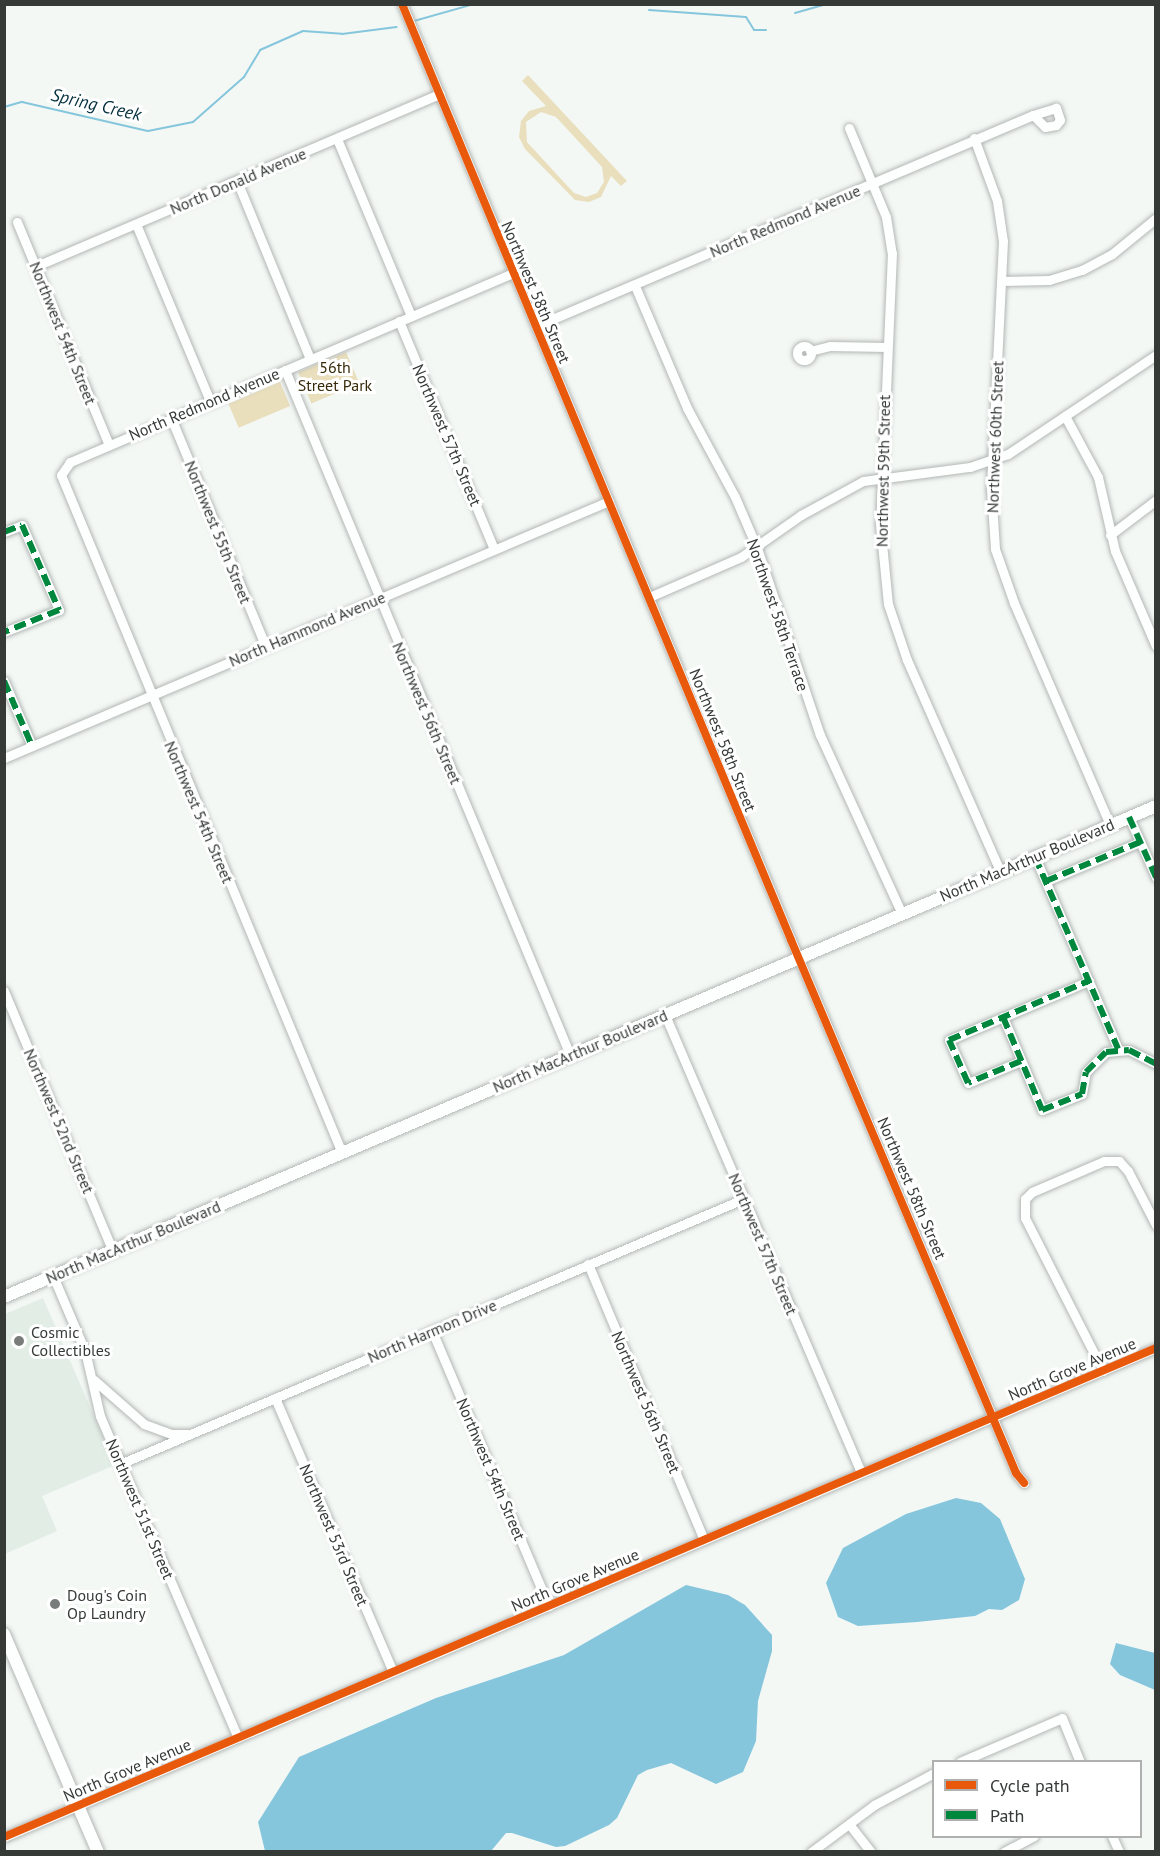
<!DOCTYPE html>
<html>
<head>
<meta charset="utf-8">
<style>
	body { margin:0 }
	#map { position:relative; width:1160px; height:1856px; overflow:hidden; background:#f3f8f5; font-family:"PT Sans",sans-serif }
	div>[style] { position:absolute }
	.built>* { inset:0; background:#e2ede6 }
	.green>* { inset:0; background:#eadfbd; transform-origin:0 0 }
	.water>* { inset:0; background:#85c6dc }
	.stream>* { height:2px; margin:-1px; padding:0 1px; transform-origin:1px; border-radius:1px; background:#85c6dc }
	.roads { filter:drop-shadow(0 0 2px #b3b7b5) drop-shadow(0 0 2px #b3b7b5) }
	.minor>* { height:9px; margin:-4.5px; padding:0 4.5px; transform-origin:4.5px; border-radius:4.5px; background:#fdfefe }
	.minor>.ring { margin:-4.5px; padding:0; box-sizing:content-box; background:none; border:9px solid #fdfefe; border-radius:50% }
	.secondary>* { height:12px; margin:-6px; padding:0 6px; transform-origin:6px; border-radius:6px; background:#fdfefe }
	.quiet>* { height:6px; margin-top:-3px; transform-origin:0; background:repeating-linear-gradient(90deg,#00873e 0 12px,transparent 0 18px) }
	.cycleway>* { height:8px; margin:-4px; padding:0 4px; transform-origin:4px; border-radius:4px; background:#e8590c }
	.dots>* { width:16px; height:16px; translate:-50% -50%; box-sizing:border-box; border:3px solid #fff; border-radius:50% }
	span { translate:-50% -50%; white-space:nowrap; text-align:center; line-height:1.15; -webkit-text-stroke:6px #fff; paint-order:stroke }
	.street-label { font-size:16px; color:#363a37 }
	.park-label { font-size:16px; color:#372a09 }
	.poi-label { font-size:16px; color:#363a37 }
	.left { translate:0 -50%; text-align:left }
	.water-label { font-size:18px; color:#05313f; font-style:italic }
	.frame { position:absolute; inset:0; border:6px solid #363a37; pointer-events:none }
	.legend { position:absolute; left:932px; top:1760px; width:210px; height:78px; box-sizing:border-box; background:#fff; border:2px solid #afb0af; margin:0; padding:8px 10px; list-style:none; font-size:18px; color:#363a37 }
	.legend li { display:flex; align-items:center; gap:12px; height:30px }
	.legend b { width:30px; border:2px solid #afb0af }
</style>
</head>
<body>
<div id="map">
	<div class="built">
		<i style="clip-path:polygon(43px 1298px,115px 1465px,42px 1496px,57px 1531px,5px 1554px,5px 1314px)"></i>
	</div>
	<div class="green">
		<i style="clip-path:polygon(evenodd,528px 75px,627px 181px,621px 186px,611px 176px,601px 197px,589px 202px,575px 200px,525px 149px,519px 137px,521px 121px,529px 111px,546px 106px,522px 81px,528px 75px,541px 112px,556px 117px,602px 167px,604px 182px,597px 193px,586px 197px,574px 193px,527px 142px,526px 122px,541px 112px)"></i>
		<i style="left:346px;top:352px;width:34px;height:52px;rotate:67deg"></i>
		<i style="left:280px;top:382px;width:26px;height:56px;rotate:67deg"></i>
	</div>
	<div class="water">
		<i style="clip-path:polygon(956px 1498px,981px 1503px,1000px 1519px,1025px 1579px,1019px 1600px,1002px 1610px,989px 1609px,975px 1616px,917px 1622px,858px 1626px,838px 1617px,826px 1583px,843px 1548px,906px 1514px)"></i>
		<i style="clip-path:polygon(686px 1585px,728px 1595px,745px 1605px,772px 1635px,772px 1651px,758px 1701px,756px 1741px,743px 1772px,716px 1784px,671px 1763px,647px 1770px,638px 1775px,617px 1818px,609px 1825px,565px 1846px,556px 1847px,512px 1833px,506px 1833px,491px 1851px,265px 1851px,258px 1822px,299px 1757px,436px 1698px,564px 1655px)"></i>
		<i style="clip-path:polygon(1116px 1643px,1155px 1653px,1155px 1690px,1120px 1675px,1110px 1664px)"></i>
	</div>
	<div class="stream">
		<i style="left:649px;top:10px;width:97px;rotate:4.1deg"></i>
		<i style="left:746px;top:17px;width:15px;rotate:58deg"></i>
		<i style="left:754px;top:30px;width:12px"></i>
		<i style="left:795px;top:13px;width:32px;rotate:-16deg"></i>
		<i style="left:414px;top:21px;width:62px;rotate:-15.8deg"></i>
		<i style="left:4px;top:107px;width:19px;rotate:-16deg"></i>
		<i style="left:22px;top:102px;width:129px;rotate:13deg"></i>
		<i style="left:148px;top:131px;width:46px;rotate:-11.3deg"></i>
		<i style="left:193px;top:122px;width:68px;rotate:-41.4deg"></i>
		<i style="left:244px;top:77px;width:31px;rotate:-59deg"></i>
		<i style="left:260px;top:50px;width:47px;rotate:-23.8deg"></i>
		<i style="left:303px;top:31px;width:39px;rotate:4deg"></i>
		<i style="left:342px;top:34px;width:55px;rotate:-7.3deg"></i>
	</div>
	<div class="roads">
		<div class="minor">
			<i style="left:402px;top:4px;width:1014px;rotate:67.43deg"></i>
			<i style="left:791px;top:940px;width:579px;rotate:67.11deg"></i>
			<i style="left:1016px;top:1473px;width:13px;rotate:51deg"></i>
			<i style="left:849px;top:128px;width:96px;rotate:67.4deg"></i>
			<i style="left:886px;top:217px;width:36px;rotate:81deg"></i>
			<i style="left:892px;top:253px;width:270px;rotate:92.5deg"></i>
			<i style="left:880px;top:523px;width:81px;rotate:84.4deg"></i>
			<i style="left:888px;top:604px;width:59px;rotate:71.3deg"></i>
			<i style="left:907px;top:660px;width:231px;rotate:66.2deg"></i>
			<i style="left:974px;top:138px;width:67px;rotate:69.9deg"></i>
			<i style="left:997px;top:201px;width:40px;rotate:81.5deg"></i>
			<i style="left:1003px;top:241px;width:247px;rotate:92.8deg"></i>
			<i style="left:991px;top:488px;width:61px;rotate:86.2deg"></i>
			<i style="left:995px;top:549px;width:57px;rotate:70.6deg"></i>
			<i style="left:1014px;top:603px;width:242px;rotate:66.6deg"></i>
			<i style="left:337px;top:139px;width:192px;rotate:67.3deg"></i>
			<i style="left:237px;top:181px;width:192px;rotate:67.7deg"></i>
			<i style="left:17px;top:222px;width:241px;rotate:67.6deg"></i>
			<i style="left:136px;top:224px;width:192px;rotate:67.3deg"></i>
			<i style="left:36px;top:266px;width:439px;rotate:-23.1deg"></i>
			<i style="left:1002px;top:281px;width:47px;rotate:-1.2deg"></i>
			<i style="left:1049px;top:280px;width:34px;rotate:-17deg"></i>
			<i style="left:1082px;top:270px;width:34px;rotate:-28deg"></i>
			<i style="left:1112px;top:254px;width:57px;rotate:-39.3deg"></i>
			<i style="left:635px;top:286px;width:133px;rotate:66.9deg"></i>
			<i style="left:687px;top:408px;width:101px;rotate:61.7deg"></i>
			<i style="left:735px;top:497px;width:56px;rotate:66.7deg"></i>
			<i style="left:757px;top:548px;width:197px;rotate:71.4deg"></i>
			<i style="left:820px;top:735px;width:197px;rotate:65.4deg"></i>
			<i style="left:399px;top:321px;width:247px;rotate:67.4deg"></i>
			<i style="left:536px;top:326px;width:540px;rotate:-23deg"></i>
			<i style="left:1033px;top:115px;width:17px;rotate:45deg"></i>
			<i style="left:1045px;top:127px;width:11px;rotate:-10deg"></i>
			<i style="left:1056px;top:125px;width:6px;rotate:-51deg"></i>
			<i style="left:1060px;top:120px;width:13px;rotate:-108deg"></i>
			<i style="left:1056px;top:108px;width:24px;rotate:163deg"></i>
			<i class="ring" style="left:797px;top:346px;width:5px;height:5px"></i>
			<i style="left:810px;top:351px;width:21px;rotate:-14deg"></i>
			<i style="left:830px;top:346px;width:57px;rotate:1deg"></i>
			<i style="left:285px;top:370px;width:742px;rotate:67.41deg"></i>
			<i style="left:1065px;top:416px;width:69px;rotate:61.6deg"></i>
			<i style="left:1098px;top:477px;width:76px;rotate:77.1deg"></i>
			<i style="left:1115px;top:551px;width:103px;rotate:66.7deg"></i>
			<i style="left:171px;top:418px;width:248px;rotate:67.5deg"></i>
			<i style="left:4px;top:532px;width:19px;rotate:-21deg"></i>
			<i style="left:22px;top:525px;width:93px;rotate:66.5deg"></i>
			<i style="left:59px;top:610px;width:59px;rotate:158.2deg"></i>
			<i style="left:1110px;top:535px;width:58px;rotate:-37.3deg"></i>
			<i style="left:649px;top:597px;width:100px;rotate:-23.5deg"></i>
			<i style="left:741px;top:557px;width:73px;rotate:-35deg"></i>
			<i style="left:801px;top:515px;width:71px;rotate:-28.7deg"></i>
			<i style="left:863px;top:481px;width:108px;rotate:-7.5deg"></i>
			<i style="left:970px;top:467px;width:40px;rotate:-18.9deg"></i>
			<i style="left:1008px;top:454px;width:178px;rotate:-33.8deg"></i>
			<i style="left:4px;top:681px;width:71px;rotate:66.7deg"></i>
			<i style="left:4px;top:758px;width:657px;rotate:-23.02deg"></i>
			<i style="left:1129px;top:817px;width:66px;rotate:65.8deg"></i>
			<i style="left:1035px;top:857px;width:209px;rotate:66.6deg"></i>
			<i style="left:1046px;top:881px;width:102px;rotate:-22.5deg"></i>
			<i style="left:4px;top:991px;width:282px;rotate:67.3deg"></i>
			<i style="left:665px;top:1015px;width:498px;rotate:66.8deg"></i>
			<i style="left:1003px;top:1017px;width:101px;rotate:67.2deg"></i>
			<i style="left:1042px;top:1110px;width:43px;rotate:-21.8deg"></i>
			<i style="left:1082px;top:1094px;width:22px;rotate:-80deg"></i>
			<i style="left:1086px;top:1072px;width:28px;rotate:-45deg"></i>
			<i style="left:1106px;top:1052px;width:23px;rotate:-5deg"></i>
			<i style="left:1129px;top:1050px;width:30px;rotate:27deg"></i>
			<i style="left:1021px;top:1061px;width:57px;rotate:157.5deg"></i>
			<i style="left:968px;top:1083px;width:47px;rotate:-113.8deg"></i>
			<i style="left:949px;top:1040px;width:152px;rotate:-22.9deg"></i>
			<i style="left:342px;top:1153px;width:734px;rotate:-112.51deg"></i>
			<i style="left:61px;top:475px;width:16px;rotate:-55deg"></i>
			<i style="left:70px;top:462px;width:483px;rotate:-23.1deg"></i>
			<i style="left:588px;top:1264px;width:299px;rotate:67.2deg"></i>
			<i style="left:53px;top:1276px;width:82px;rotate:66.9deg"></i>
			<i style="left:85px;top:1351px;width:67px;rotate:77deg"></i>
			<i style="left:100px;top:1416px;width:350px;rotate:66.8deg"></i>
			<i style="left:432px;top:1331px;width:299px;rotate:67deg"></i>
			<i style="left:1103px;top:1371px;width:172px;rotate:-117deg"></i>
			<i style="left:1025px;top:1218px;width:19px;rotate:-90deg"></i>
			<i style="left:1025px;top:1199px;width:10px;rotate:-45deg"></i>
			<i style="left:1032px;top:1192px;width:78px;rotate:-23.3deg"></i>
			<i style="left:1104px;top:1161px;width:15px"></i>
			<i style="left:1119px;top:1161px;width:13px;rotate:48deg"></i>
			<i style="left:1128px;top:1171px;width:61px;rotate:62.6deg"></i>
			<i style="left:94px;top:1380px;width:67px;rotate:41.3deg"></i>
			<i style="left:144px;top:1424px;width:29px;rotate:20deg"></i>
			<i style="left:171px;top:1434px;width:16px"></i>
			<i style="left:275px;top:1398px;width:298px;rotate:66.7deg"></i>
			<i style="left:120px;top:1464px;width:677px;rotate:-23.04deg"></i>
			<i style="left:960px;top:1762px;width:111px;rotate:-23.3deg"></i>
			<i style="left:1062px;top:1718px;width:48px;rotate:67.8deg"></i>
			<i style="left:849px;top:1824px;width:36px;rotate:52deg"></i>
			<i style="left:1112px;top:1836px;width:17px;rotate:66deg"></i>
			<i style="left:4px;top:1837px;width:1251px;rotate:-23deg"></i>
			<i style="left:811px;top:1852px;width:79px;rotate:-36.7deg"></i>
			<i style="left:874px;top:1805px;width:68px;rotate:-28.1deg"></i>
			<i style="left:1004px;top:1852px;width:34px;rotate:-28deg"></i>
		</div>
		<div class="secondary">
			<i style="left:4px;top:1297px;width:1252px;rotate:-23.08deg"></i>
			<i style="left:4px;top:1634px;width:237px;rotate:66.7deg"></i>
		</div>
	</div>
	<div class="quiet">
		<i style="left:4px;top:532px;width:19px;rotate:-21deg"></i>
		<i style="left:22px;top:525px;width:93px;rotate:66.5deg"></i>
		<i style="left:59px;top:610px;width:59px;rotate:158.2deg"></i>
		<i style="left:4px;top:681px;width:71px;rotate:66.7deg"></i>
		<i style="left:1129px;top:817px;width:66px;rotate:65.8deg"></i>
		<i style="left:1035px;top:857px;width:209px;rotate:66.6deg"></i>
		<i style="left:1046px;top:881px;width:102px;rotate:-22.5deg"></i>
		<i style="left:1003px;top:1017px;width:101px;rotate:67.2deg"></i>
		<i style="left:1042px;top:1110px;width:43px;rotate:-21.8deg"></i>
		<i style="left:1082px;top:1094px;width:22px;rotate:-80deg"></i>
		<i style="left:1086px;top:1072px;width:28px;rotate:-45deg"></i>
		<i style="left:1106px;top:1052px;width:23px;rotate:-5deg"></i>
		<i style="left:1129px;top:1050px;width:30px;rotate:27deg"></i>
		<i style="left:1021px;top:1061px;width:57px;rotate:157.5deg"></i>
		<i style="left:968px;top:1083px;width:47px;rotate:-113.8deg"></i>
		<i style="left:949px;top:1040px;width:152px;rotate:-22.9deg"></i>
	</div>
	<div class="cycleway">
		<i style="left:402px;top:4px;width:1014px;rotate:67.43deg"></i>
		<i style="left:791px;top:940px;width:579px;rotate:67.11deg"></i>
		<i style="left:1016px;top:1473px;width:13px;rotate:51deg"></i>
		<i style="left:4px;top:1837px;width:1251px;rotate:-23deg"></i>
	</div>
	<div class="dots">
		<i style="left:19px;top:1341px;background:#787c7a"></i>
		<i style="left:55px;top:1604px;background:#787c7a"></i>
	</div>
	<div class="street-label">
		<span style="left:238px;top:181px;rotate:-23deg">North Donald Avenue</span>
		<span style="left:785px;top:221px;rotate:-23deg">North Redmond Avenue</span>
		<span style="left:536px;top:292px;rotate:67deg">Northwest 58th Street</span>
		<span style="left:63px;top:333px;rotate:68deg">Northwest 54th Street</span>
		<span style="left:204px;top:404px;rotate:-23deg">North Redmond Avenue</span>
		<span style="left:447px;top:435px;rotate:67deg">Northwest 57th Street</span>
		<span style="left:995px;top:437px;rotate:-88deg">Northwest 60th Street</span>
		<span style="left:883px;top:471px;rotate:-89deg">Northwest 59th Street</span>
		<span style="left:218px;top:532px;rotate:68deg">Northwest 55th Street</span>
		<span style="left:778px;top:615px;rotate:71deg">Northwest 58th Terrace</span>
		<span style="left:307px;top:629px;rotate:-23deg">North Hammond Avenue</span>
		<span style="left:427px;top:713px;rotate:67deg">Northwest 56th Street</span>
		<span style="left:723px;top:740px;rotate:68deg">Northwest 58th Street</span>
		<span style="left:199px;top:812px;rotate:67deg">Northwest 54th Street</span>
		<span style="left:1027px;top:860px;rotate:-23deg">North MacArthur Boulevard</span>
		<span style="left:580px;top:1051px;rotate:-23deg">North MacArthur Boulevard</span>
		<span style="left:59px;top:1121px;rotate:67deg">Northwest 52nd Street</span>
		<span style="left:912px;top:1188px;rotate:67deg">Northwest 58th Street</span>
		<span style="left:133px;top:1242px;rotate:-23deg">North MacArthur Boulevard</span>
		<span style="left:763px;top:1244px;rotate:67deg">Northwest 57th Street</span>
		<span style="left:432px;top:1331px;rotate:-23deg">North Harmon Drive</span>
		<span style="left:1072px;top:1369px;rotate:-23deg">North Grove Avenue</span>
		<span style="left:646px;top:1402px;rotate:67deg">Northwest 56th Street</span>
		<span style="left:491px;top:1469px;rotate:67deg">Northwest 54th Street</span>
		<span style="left:140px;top:1509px;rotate:67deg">Northwest 51st Street</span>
		<span style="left:334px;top:1535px;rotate:67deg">Northwest 53rd Street</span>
		<span style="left:575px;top:1580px;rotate:-23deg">North Grove Avenue</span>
		<span style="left:127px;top:1770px;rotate:-23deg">North Grove Avenue</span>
	</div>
	<div class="park-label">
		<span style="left:335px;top:376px">56th<br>Street Park</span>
	</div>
	<div class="poi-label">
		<span class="left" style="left:31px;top:1341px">Cosmic<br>Collectibles</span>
		<span class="left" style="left:67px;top:1604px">Doug's Coin<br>Op Laundry</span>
	</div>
	<div class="water-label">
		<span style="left:96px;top:105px;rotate:13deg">Spring Creek</span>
	</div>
	<div class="frame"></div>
	<ul class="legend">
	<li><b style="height:8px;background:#e8590c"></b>Cycle path</li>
	<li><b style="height:8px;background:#00873e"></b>Path</li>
	</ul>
</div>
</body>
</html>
